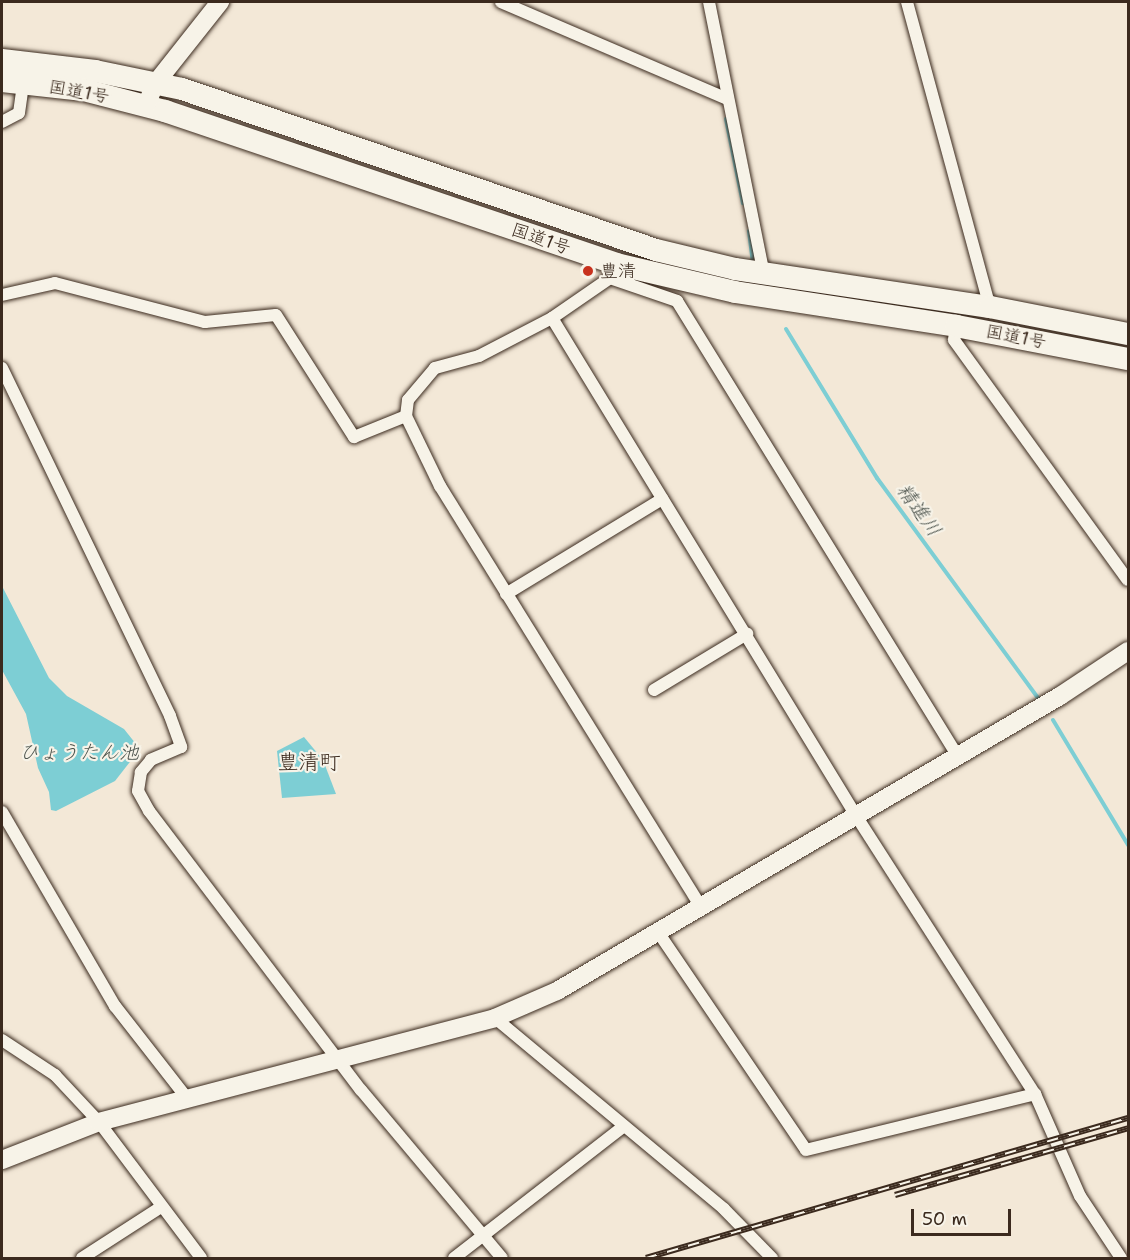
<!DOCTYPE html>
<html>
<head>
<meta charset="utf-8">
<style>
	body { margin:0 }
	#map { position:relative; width:1130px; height:1260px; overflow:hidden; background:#f3e8d7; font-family:"Shantell Sans","Klee One",sans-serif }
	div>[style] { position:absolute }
	.water>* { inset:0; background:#7dced4 }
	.stream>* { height:4px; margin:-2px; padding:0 2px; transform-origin:2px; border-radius:2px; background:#7dced4 }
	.roads { filter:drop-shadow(0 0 2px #3b2a1e) drop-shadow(0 0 2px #3b2a1e) }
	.street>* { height:12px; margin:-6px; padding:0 6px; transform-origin:6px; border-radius:6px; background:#f7f3e8 }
	.secondary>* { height:18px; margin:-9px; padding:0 9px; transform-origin:9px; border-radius:9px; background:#f7f3e8 }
	.highway>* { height:22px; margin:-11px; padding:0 11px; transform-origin:11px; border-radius:11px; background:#f7f3e8 }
	.rail>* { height:6px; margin-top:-3px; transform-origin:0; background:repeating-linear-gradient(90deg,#f7f3e8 0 11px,#3b2a1e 0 22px); box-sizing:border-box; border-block:2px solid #3b2a1e }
	.dots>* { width:16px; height:16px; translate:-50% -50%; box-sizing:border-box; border:3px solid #f7f3e8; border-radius:50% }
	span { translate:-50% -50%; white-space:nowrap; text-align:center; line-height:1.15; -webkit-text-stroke:4.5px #f7f3e8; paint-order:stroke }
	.street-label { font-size:18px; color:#3b2a1e }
	.poi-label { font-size:18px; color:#3b2a1e }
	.left { translate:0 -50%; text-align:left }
	.water-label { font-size:20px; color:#4c534c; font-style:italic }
	.quarter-label { font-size:21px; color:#3b2a1e }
	.frame { position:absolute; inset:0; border:3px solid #3b2a1e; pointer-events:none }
	.scale { position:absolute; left:911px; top:1209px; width:100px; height:27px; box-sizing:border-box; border:3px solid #3b2a1e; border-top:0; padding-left:8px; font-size:18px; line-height:21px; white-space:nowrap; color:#3b2a1e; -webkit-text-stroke:4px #f7f3e8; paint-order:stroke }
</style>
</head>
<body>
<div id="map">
	<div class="water">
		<i style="clip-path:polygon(2px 586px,49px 678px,67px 696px,124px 729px,140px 749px,115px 781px,56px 811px,51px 810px,49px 792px,38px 768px,26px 714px,2px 670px)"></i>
		<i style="clip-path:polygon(304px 737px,323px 760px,336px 794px,282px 798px,277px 751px)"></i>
	</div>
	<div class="stream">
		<i style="left:726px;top:119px;width:86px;rotate:78.6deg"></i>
		<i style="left:749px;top:231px;width:34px;rotate:83deg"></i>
		<i style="left:786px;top:329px;width:175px;rotate:58.6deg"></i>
		<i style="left:877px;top:478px;width:276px;rotate:53.8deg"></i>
		<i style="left:1053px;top:720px;width:146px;rotate:59deg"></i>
	</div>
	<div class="roads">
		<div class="street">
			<i style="left:501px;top:2px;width:246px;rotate:23.2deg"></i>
			<i style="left:709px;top:2px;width:274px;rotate:78.6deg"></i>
			<i style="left:907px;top:2px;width:316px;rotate:74.8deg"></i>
			<i style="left:2px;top:122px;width:19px;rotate:-28deg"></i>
			<i style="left:19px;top:113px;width:30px;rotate:-82deg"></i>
			<i style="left:616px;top:264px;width:15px;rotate:113deg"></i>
			<i style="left:610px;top:278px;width:70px;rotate:145.4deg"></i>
			<i style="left:552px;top:318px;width:82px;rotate:152.5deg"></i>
			<i style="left:479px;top:356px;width:46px;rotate:164.7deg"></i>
			<i style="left:435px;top:368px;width:42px;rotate:130.2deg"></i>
			<i style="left:408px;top:400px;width:16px;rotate:97deg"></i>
			<i style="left:406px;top:416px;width:78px;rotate:64.1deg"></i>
			<i style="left:440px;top:486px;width:497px;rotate:58.2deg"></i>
			<i style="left:610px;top:278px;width:71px;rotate:18.9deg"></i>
			<i style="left:677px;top:301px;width:533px;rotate:58.34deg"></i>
			<i style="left:2px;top:295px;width:54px;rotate:-12.8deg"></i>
			<i style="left:55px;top:283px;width:155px;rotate:14.6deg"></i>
			<i style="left:205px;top:322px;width:71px;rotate:-5.6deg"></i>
			<i style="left:276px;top:315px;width:145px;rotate:57.4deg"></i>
			<i style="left:354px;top:437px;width:56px;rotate:-22deg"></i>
			<i style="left:552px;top:318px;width:581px;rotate:58.58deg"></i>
			<i style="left:855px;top:814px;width:333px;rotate:57.3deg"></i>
			<i style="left:1035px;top:1094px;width:111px;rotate:66.2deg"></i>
			<i style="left:1080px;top:1196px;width:74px;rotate:56.5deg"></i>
			<i style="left:956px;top:326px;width:14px;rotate:98deg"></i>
			<i style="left:954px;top:340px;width:296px;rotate:54.1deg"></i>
			<i style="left:2px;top:368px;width:386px;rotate:64.2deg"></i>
			<i style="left:170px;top:716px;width:33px;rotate:70deg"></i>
			<i style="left:181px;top:747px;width:33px;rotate:157deg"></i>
			<i style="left:151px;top:760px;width:16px;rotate:130deg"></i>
			<i style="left:141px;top:772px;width:19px;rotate:99deg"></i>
			<i style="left:138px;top:791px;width:23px;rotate:61deg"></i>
			<i style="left:149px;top:811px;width:350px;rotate:52.8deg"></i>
			<i style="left:361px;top:1090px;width:219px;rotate:50deg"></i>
			<i style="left:506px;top:594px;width:183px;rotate:-31.3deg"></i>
			<i style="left:654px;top:690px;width:109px;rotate:-31.1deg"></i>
			<i style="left:2px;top:812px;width:225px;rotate:59.8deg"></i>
			<i style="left:115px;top:1006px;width:117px;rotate:52deg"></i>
			<i style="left:658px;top:932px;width:263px;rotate:55.8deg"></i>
			<i style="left:806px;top:1150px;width:236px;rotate:-13.7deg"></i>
			<i style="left:495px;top:1018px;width:298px;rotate:39.8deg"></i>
			<i style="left:724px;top:1209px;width:69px;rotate:45.6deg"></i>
			<i style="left:2px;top:1040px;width:64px;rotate:33.4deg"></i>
			<i style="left:55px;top:1075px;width:64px;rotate:46.9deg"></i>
			<i style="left:99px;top:1122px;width:170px;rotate:53.1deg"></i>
			<i style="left:82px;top:1258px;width:94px;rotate:-32.8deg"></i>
			<i style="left:454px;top:1258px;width:214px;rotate:-37.8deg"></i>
		</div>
		<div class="secondary">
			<i style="left:146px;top:106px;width:24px;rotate:-68deg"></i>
			<i style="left:155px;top:84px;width:105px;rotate:-51.6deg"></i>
			<i style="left:2px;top:1160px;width:104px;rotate:-21.4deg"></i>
			<i style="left:99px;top:1122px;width:409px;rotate:-14.7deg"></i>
			<i style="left:495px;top:1018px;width:68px;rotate:-23.5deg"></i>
			<i style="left:557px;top:991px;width:583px;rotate:-30.39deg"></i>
			<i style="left:1060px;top:696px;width:82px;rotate:-33.5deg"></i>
		</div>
		<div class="highway">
			<i style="left:2px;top:60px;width:94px;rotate:6.7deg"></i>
			<i style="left:95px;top:71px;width:89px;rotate:11.7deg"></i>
			<i style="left:182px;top:89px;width:501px;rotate:18.76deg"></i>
			<i style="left:656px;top:250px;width:81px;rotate:13.5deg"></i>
			<i style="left:735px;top:269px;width:258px;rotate:8.5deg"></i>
			<i style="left:990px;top:307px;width:141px;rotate:11.1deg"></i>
			<i style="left:2px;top:81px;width:82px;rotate:6.3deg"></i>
			<i style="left:84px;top:90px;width:84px;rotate:14.5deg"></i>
			<i style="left:165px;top:111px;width:476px;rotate:18.7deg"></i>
			<i style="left:616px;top:264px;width:122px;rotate:13.2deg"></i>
			<i style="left:735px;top:292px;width:224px;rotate:8.7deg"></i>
			<i style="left:956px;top:326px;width:175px;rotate:10.9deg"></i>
		</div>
	</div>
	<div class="rail">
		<i style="left:895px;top:1195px;width:242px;rotate:-16deg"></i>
		<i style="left:646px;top:1258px;width:502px;rotate:-16.2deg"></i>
	</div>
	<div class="dots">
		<i style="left:588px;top:271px;background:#c8321e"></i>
	</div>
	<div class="street-label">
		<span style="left:79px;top:92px;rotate:10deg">国道1号</span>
		<span style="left:541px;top:239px;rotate:19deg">国道1号</span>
		<span style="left:1016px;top:337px;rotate:11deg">国道1号</span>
	</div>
	<div class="poi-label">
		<span class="left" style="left:600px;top:271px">豊清</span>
	</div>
	<div class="water-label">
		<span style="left:919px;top:510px;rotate:54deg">精進川</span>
		<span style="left:79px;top:752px">ひょうたん池</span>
	</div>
	<div class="quarter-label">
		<span style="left:309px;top:762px">豊清町</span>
	</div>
	<div class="frame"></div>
	<div class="scale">50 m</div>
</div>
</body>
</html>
